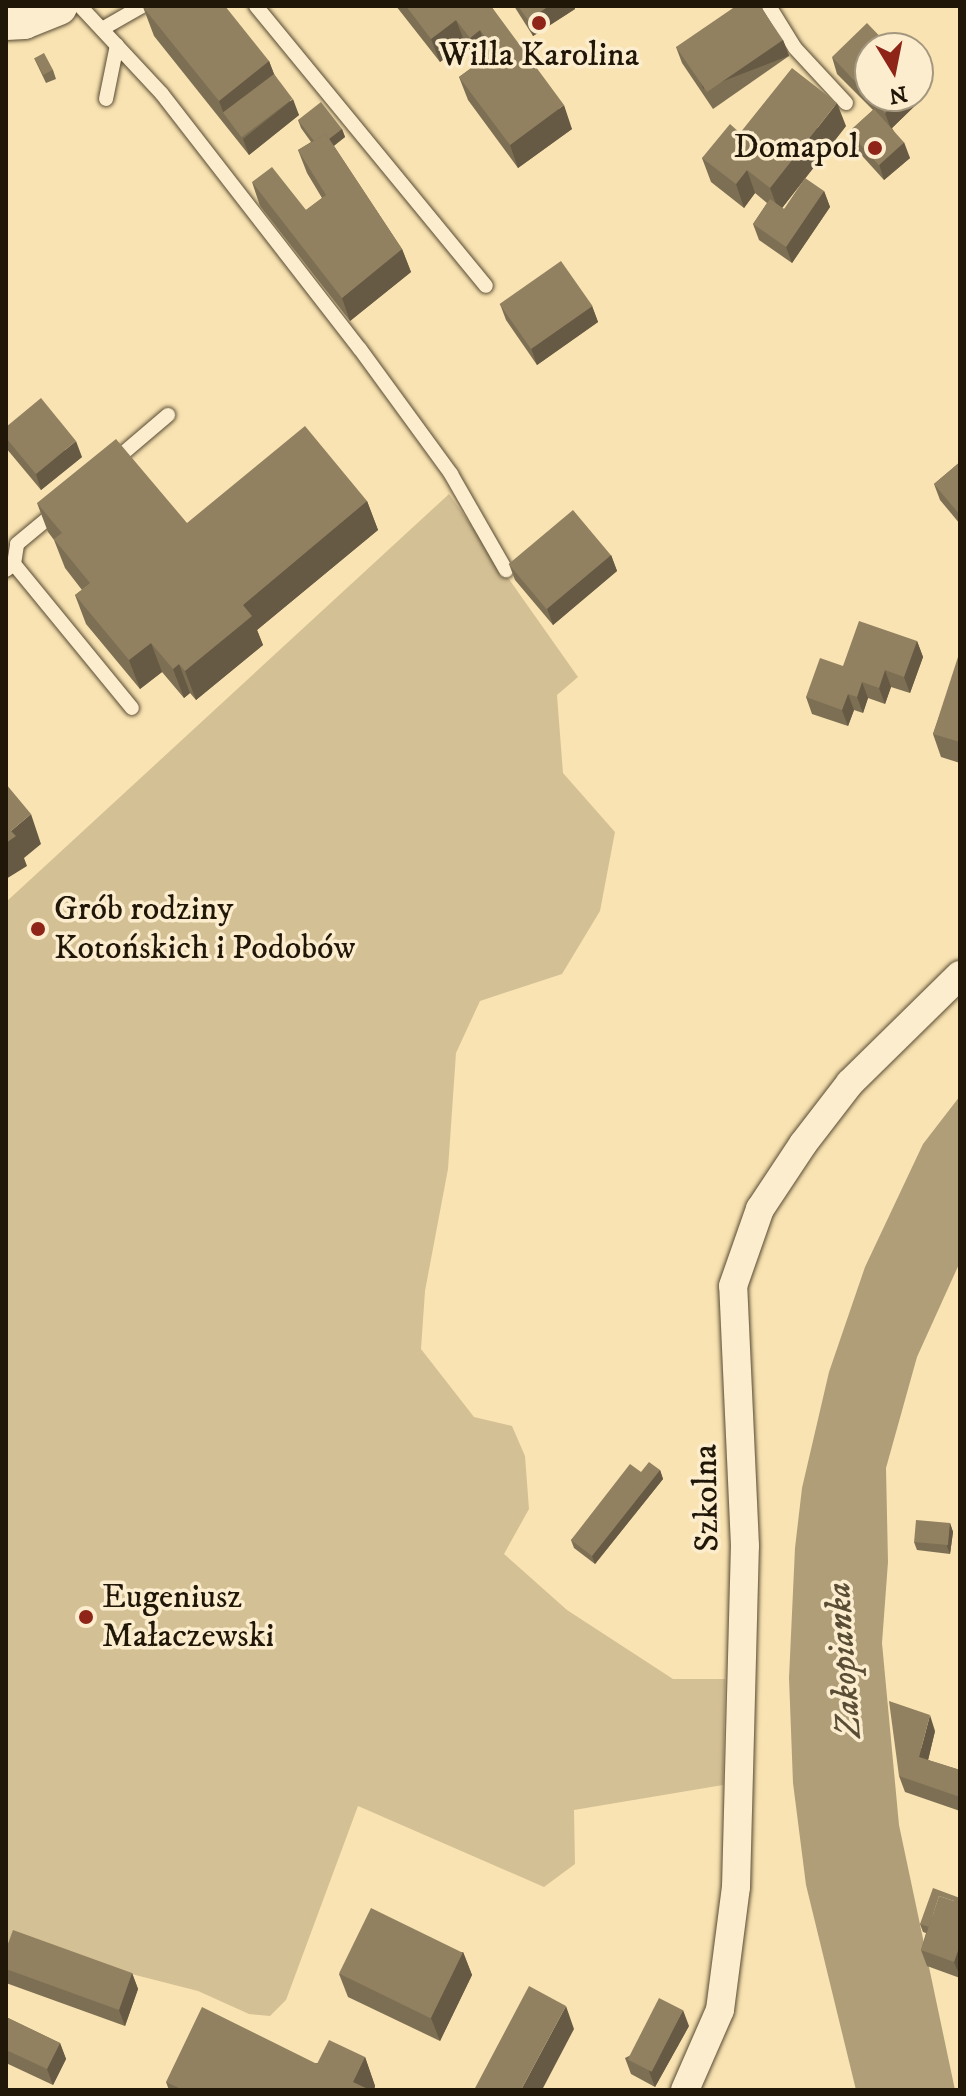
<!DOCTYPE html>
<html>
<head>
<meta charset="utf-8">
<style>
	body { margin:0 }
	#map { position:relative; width:966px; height:2096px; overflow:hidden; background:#f9e3b2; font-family:"IM FELL DW Pica",serif }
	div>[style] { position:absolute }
	.green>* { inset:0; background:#d4c095 }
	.water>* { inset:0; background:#b09e79 }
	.roads { filter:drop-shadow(0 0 2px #574a33) drop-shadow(0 0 2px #574a33) }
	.service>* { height:14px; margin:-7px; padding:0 7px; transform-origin:7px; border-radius:7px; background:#fbedcd }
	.minor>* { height:28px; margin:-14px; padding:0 14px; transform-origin:14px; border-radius:14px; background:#fbedcd }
	.secondary>* { height:38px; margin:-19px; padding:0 19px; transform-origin:19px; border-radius:19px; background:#fbedcd }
	.wall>* { inset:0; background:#7d6f53 }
	.shaded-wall>* { inset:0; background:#665a44; transform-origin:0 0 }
	.building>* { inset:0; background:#918161; transform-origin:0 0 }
	.dots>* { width:22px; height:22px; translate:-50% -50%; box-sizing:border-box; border:4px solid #fbedcd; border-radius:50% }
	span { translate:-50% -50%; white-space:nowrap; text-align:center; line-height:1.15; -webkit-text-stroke:7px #fbedcd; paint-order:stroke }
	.poi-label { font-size:34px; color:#211709 }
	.right { translate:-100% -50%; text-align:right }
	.left { translate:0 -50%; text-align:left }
	.street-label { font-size:34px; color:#211709 }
	.water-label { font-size:36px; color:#5a4d36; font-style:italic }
	.frame { position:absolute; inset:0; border:8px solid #211709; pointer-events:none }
	.north { position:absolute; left:854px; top:32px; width:80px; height:80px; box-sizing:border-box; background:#fbedcd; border:2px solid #a4977f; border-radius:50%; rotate:170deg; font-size:22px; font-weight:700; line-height:32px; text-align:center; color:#211709 }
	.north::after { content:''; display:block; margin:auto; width:28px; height:36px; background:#8f2418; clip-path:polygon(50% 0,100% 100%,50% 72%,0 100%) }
</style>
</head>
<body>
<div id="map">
	<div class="green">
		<i style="clip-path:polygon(449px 494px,578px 677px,557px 695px,563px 773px,615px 832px,600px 911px,562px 974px,480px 1001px,456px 1053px,448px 1169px,425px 1291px,421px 1349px,474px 1417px,512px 1426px,525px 1456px,529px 1509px,504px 1554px,567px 1610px,673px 1679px,725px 1679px,723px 1785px,574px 1810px,575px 1864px,544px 1887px,358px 1806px,286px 2000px,270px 2016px,249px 2014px,198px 1991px,18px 1945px,6px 1956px,6px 902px)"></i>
	</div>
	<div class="water">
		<i style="clip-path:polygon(960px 1096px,960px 1262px,917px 1357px,886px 1468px,888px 1562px,882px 1643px,899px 1825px,955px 2090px,856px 2090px,806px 1885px,793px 1783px,789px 1678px,795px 1548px,802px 1488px,829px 1372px,865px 1267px,923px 1144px)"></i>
	</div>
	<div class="roads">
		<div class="service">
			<i style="left:80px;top:6px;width:120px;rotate:47deg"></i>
			<i style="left:162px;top:94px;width:323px;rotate:52.2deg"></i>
			<i style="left:360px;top:349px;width:155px;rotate:53.9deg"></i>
			<i style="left:451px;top:474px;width:111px;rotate:60.2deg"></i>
			<i style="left:256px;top:6px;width:362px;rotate:50.6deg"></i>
			<i style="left:769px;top:6px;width:49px;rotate:58.2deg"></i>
			<i style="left:795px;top:48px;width:75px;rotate:47.2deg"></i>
			<i style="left:102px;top:29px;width:46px;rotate:-29.9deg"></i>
			<i style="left:106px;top:99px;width:55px;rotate:-78.5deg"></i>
			<i style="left:114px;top:461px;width:71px;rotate:-40.4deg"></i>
			<i style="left:14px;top:564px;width:186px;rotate:50.7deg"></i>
			<i style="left:6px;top:570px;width:10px;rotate:-37deg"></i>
			<i style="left:14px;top:564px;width:20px;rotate:-81deg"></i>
			<i style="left:17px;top:544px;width:55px;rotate:-39.8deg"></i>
		</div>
		<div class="minor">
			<i style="left:685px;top:2090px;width:87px;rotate:-66.4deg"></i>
			<i style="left:720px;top:2010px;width:124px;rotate:-82.6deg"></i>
			<i style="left:736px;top:1887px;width:341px;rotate:-88.5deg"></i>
			<i style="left:745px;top:1546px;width:260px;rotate:-92.6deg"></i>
			<i style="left:733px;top:1286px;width:82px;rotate:-70.7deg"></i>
			<i style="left:760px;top:1209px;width:78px;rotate:-56.5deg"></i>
			<i style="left:803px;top:1144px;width:77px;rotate:-52.4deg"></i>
			<i style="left:850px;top:1083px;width:154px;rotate:-44.5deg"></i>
		</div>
		<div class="secondary">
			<i style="left:6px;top:21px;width:18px;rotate:-3deg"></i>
			<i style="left:24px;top:20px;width:37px;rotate:-22deg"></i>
		</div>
	</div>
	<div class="wall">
		<i style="clip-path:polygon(396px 6px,491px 6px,572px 129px,518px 168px,468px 100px,459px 77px,489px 55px,488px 54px,478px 61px,465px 43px,440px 62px)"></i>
		<i style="clip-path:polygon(514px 6px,574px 6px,575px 9px,533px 36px)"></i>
		<i style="clip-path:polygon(143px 7px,269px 61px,274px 74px,299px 115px,249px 155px,154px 36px)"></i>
		<i style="clip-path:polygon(783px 40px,789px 56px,713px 109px,682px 63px,676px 47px)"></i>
		<i style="clip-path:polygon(832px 57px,926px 95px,892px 128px,910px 158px,884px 180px,855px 148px,849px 132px,873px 110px,837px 74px)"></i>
		<i style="clip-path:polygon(34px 58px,53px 70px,56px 79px,46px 83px)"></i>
		<i style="clip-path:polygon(298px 120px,342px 129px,345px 137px,334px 146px,402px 249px,411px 272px,350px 321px,260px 206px,252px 182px,306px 210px,322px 198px,307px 173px,298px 150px,311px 142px,301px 128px)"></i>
		<i style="clip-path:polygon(846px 126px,782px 208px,784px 209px,824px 191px,830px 207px,792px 263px,759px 240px,753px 224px,767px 203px,755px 193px,744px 208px,711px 182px,702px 158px,740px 133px)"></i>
		<i style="clip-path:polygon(500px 304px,592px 306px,598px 322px,537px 365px,506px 320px)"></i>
		<i style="clip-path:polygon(6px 427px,82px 457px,41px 490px,6px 448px)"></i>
		<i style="clip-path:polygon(960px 462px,960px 524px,940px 500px,934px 484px)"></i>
		<i style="clip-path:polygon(367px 501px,378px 530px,257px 630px,263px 645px,196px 700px,190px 693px,184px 698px,162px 672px,140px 689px,86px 624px,75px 595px,82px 590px,65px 568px,54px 540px,48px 532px,37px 503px,187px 523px)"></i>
		<i style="clip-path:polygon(611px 555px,617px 571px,553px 625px,515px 580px,509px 564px)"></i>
		<i style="clip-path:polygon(917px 641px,923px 657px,910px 693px,891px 687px,885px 704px,868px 698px,863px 713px,854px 710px,848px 726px,812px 714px,806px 697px,843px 666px)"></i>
		<i style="clip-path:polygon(960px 658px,960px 763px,941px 757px,933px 734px)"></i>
		<i style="clip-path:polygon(660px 1470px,663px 1479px,595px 1564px,574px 1548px,571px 1540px,641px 1472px)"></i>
		<i style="clip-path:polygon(950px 1523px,953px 1532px,950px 1554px,917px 1550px,914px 1542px)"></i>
		<i style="clip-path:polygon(935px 1731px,928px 1760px,960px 1770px,960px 1811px,905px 1792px,899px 1776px)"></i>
		<i style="clip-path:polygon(960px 1898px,960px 1978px,927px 1966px,921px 1950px,926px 1933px,923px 1932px,920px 1924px)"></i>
		<i style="clip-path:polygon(463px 1952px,472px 1975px,440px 2041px,348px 1997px,339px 1974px)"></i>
		<i style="clip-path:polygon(6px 1969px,132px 1973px,138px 1989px,125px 2026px,6px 1983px)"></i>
		<i style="clip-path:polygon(6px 2017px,60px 2043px,66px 2059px,53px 2085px,6px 2063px)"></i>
		<i style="clip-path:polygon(689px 2026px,655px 2087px,631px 2074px,625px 2058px)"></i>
		<i style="clip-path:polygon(365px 2057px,375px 2086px,374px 2090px,169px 2090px,166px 2082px)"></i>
	</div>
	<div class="shaded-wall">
		<i style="clip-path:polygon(549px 6px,574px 6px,575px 9px,533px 36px,528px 20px)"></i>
		<i style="clip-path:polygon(456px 20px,465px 43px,440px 62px,431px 39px)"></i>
		<i style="clip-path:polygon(480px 30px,488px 54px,478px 61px,470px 38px)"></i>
		<i style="left:783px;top:40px;width:17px;height:92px;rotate:69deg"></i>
		<i style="clip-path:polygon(269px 61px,280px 90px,224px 114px,219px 101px)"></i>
		<i style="clip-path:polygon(920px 78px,926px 95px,891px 129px,885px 113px,902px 96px,918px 96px,918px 81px)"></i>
		<i style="clip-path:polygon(293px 99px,299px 115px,249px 155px,243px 139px)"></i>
		<i style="clip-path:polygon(837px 103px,846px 126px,779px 212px,770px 188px)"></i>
		<i style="clip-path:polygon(564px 105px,572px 129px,518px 168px,510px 145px)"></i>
		<i style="clip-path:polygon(342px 129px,345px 137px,321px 155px,318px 147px)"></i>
		<i style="clip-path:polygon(904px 142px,910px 158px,884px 180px,879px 164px)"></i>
		<i style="clip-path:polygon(747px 170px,755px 193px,744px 208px,736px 184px)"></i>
		<i style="clip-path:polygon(824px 191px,830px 207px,792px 263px,786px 247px)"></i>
		<i style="clip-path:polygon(402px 249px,411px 272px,350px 321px,342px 298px)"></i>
		<i style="clip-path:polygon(592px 306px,598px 322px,537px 365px,531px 348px)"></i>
		<i style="clip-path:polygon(76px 441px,82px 457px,41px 490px,36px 474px)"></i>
		<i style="clip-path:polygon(367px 501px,378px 530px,257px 630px,263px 645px,196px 700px,185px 671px,243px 605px)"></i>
		<i style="clip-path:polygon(611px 555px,617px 571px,553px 625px,547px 608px)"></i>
		<i style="clip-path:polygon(917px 641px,923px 657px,910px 693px,904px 677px)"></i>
		<i style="clip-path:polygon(151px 643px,162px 672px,140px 689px,129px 660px)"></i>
		<i style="clip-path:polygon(179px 664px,190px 693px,184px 698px,173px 669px)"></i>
		<i style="clip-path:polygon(885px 670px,891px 687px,885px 704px,879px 688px)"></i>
		<i style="clip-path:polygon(862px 682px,868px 698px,863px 713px,857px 697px)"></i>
		<i style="clip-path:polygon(848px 694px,854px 710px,848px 726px,842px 710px)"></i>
		<i style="clip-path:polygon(31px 814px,41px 844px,24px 858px,27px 866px,6px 879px,6px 843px,11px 831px)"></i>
		<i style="clip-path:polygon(660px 1470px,663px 1479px,595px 1564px,592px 1556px)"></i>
		<i style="clip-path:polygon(950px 1523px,953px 1532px,950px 1554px,947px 1546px)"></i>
		<i style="clip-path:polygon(930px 1715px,935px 1731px,925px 1773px,919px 1757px)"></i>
		<i style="clip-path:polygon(960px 1945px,960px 1970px,957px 1970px,960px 1977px,954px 1962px)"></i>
		<i style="clip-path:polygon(463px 1952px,472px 1975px,440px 2041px,431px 2018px)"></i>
		<i style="clip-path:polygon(132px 1973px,138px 1989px,125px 2026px,119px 2010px)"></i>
		<i style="clip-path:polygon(566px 2006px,574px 2029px,542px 2090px,521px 2090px)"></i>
		<i style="clip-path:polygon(683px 2010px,689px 2026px,655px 2087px,649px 2071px)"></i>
		<i style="clip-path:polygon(60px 2043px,66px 2059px,53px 2085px,47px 2069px)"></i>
		<i style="clip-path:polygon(365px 2057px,375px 2086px,374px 2090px,356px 2090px,353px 2082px)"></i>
	</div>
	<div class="building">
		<i style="clip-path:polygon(144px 6px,225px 6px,269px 61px,219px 101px,143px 7px)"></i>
		<i style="clip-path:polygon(406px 6px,491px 6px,564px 105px,510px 145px,459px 77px,495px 51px,480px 30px,470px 38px,456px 20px,431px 39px)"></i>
		<i style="clip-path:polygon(518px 6px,549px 6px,528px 20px)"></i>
		<i style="clip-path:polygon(736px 6px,760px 6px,783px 40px,707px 92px,676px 47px)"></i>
		<i style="clip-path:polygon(867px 23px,891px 48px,870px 48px,870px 96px,902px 96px,885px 113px,832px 57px)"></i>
		<i style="left:44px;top:53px;width:19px;height:11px;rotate:62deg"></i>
		<i style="clip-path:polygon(792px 68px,837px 103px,770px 188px,747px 170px,736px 184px,702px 158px,730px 124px,740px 133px)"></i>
		<i style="left:274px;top:74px;width:31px;height:64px;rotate:53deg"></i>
		<i style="clip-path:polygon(321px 102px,342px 129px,329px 139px,326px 134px,314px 141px,298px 120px)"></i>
		<i style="left:874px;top:109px;width:45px;height:34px;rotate:48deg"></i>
		<i style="clip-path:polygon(326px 134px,402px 249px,342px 298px,252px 182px,272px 167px,306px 210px,326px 195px,298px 150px)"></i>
		<i style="clip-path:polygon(805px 178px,824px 191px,786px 247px,753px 224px,770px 199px,784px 209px)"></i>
		<i style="left:561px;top:261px;width:55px;height:75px;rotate:55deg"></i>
		<i style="clip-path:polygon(41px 398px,76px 441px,36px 474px,6px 438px,6px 427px)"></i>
		<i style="clip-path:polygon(305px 426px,367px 501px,243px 605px,252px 616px,185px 671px,179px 664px,173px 669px,151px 643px,129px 660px,75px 595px,90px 583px,54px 539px,62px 533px,37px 503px,116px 439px,187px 523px)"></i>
		<i style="clip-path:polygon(960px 462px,960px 515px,934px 484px)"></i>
		<i style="left:573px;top:510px;width:59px;height:84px;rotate:50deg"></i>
		<i style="clip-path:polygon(859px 621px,917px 641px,904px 677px,885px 670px,879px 688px,862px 682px,857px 697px,848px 694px,842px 710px,806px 697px,820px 658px,843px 666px)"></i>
		<i style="clip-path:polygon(958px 657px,960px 658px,960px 742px,933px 734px)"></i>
		<i style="clip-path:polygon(6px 784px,31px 814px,11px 831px,16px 836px,6px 843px)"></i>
		<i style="clip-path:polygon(649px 1462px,660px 1470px,592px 1556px,571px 1540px,630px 1464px,641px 1472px)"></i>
		<i style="left:916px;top:1520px;width:34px;height:22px;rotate:5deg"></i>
		<i style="clip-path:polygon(889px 1701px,930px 1715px,919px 1757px,960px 1770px,960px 1797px,899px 1776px)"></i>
		<i style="clip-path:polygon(933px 1888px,960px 1898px,960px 1903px,939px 1896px,929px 1927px,920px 1924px)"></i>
		<i style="clip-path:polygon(939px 1896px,960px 1903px,960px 1945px,954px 1962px,921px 1950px)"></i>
		<i style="left:371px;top:1908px;width:102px;height:73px;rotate:26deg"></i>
		<i style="clip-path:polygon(13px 1930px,132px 1973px,119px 2010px,6px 1969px,6px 1949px)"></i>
		<i style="clip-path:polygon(529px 1986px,566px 2006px,521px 2090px,474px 2090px)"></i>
		<i style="left:659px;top:1998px;width:27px;height:69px;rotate:27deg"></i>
		<i style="clip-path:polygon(202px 2007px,317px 2064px,329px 2040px,365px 2057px,353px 2082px,370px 2090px,183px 2090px,166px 2082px)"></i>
		<i style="clip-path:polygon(6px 2017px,60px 2043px,47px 2069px,6px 2050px)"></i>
	</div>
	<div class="dots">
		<i style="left:539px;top:23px;background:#8f2418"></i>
		<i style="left:875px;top:148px;background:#8f2418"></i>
		<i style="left:38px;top:929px;background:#8f2418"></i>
		<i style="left:86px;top:1617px;background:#8f2418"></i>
	</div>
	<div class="poi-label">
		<span style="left:539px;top:56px">Willa Karolina</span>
		<span class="right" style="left:859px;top:148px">Domapol</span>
		<span class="left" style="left:54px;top:929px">Grób rodziny<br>Kotońskich i Podobów</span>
		<span class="left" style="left:102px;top:1617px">Eugeniusz<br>Małaczewski</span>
	</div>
	<div class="street-label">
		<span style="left:707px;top:1498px;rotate:-91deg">Szkolna</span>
	</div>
	<div class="water-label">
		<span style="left:844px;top:1660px;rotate:-94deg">Zakopianka</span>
	</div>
	<div class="frame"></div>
	<div class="north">N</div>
</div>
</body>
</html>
